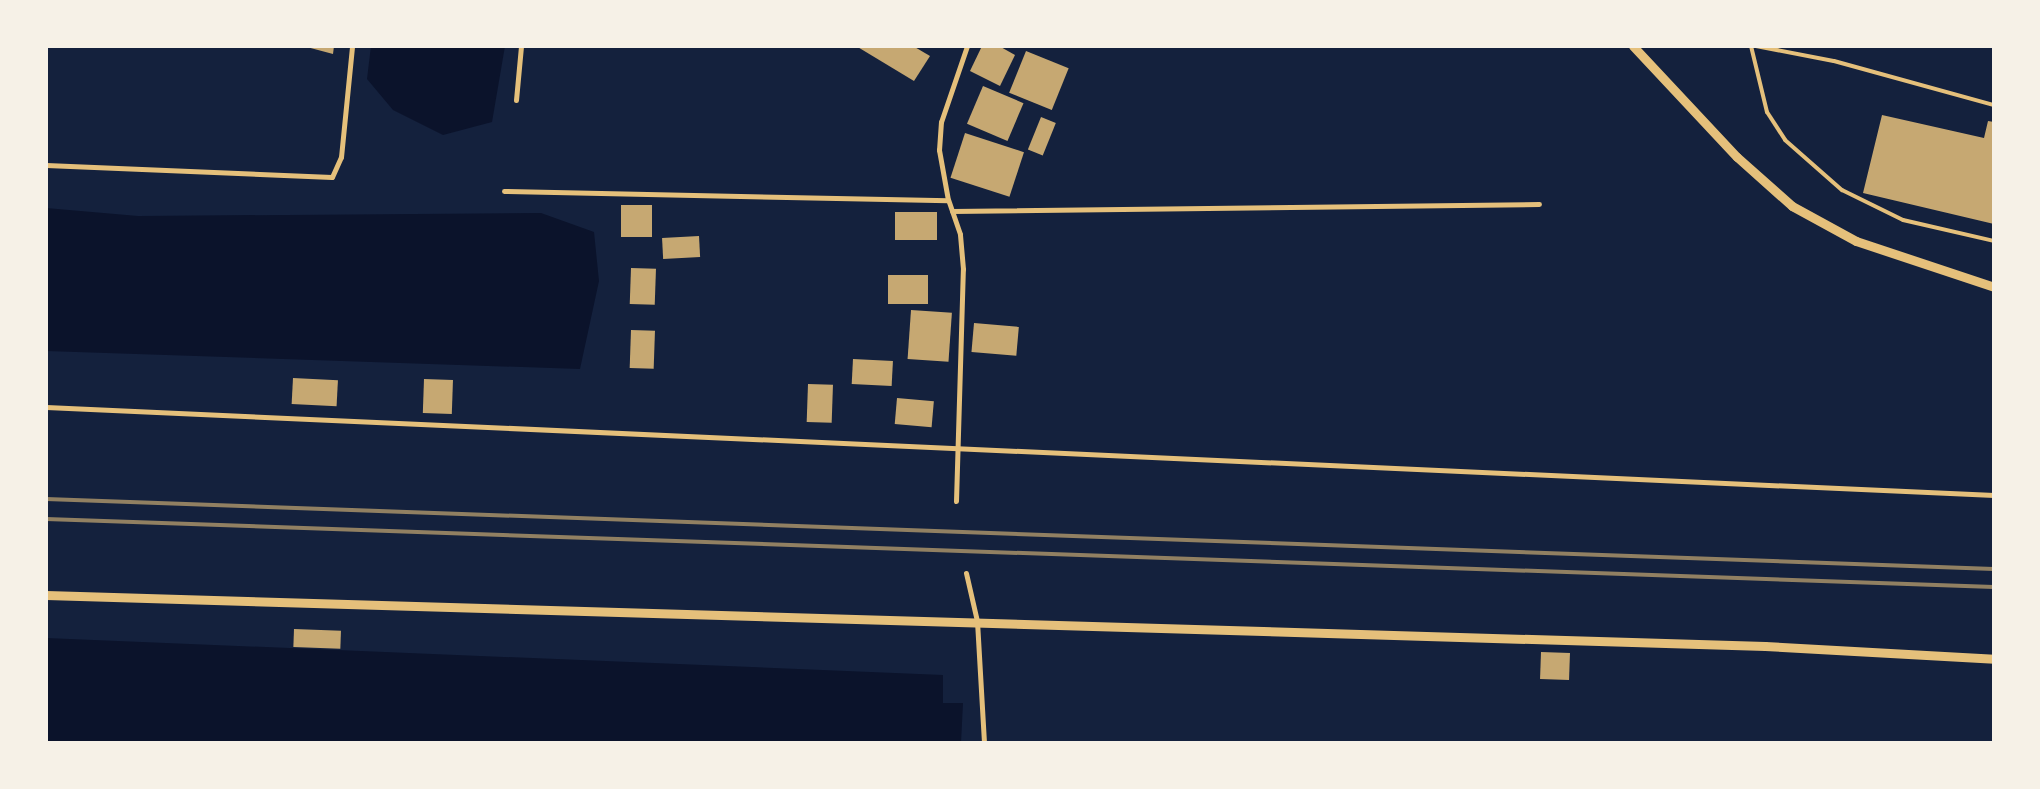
<!DOCTYPE html>
<html>
<head>
<meta charset="utf-8">
<style>
	body { margin:0 }
	#map { position:relative; width:2040px; height:789px; overflow:hidden; background:#14213d; font-family:"Work Sans",sans-serif }
	div>[style] { position:absolute }
	.water>* { inset:0; background:#0b132b }
	.building>* { inset:0; background:#c6a872; transform-origin:0 0 }
	.service>* { height:4px; margin:-2px; padding:0 2px; transform-origin:2px; border-radius:2px; background:#e5c07b }
	.minor>* { height:5px; margin:-2.5px; padding:0 2.5px; transform-origin:2.5px; border-radius:2.5px; background:#e5c07b }
	.tertiary>* { height:9px; margin:-4.5px; padding:0 4.5px; transform-origin:4.5px; border-radius:4.5px; background:#e5c07b }
	.rail>* { height:4px; margin:-2px; padding:0 2px; transform-origin:2px; border-radius:2px; background:#918062 }
	span { translate:-50% -50%; white-space:nowrap; text-align:center; line-height:1.15; -webkit-text-stroke:4px #f6f1e7; paint-order:stroke }
	.frame { position:absolute; inset:0; border:48px solid #f6f1e7; pointer-events:none }
</style>
</head>
<body>
<div id="map">
	<div class="water">
		<i style="clip-path:polygon(371px 46px,505px 46px,492px 122px,443px 135px,393px 110px,367px 79px)"></i>
		<i style="clip-path:polygon(46px 208px,138px 216px,541px 213px,594px 232px,599px 281px,580px 369px,46px 351px)"></i>
		<i style="clip-path:polygon(46px 638px,943px 675px,943px 703px,963px 703px,961px 743px,46px 743px)"></i>
	</div>
	<div class="building">
		<i style="clip-path:polygon(303px 46px,334px 46px,333px 54px)"></i>
		<i style="clip-path:polygon(856px 46px,913px 46px,930px 56px,914px 81px)"></i>
		<i style="clip-path:polygon(982px 46px,999px 46px,1015px 55px,1000px 86px,970px 71px)"></i>
		<i style="left:1026px;top:51px;width:46px;height:45px;rotate:22deg"></i>
		<i style="left:983px;top:86px;width:44px;height:41px;rotate:23deg"></i>
		<i style="clip-path:polygon(1882px 115px,1984px 138px,1988px 121px,1994px 122px,1994px 224px,1863px 193px)"></i>
		<i style="left:1041px;top:117px;width:16px;height:35px;rotate:22deg"></i>
		<i style="left:965px;top:133px;width:62px;height:47px;rotate:18deg"></i>
		<i style="left:621px;top:205px;width:31px;height:32px"></i>
		<i style="left:895px;top:212px;width:42px;height:28px"></i>
		<i style="left:699px;top:236px;width:21px;height:37px;rotate:87deg"></i>
		<i style="left:631px;top:268px;width:25px;height:36px;rotate:2deg"></i>
		<i style="left:888px;top:275px;width:40px;height:29px"></i>
		<i style="left:911px;top:310px;width:41px;height:49px;rotate:4deg"></i>
		<i style="left:974px;top:323px;width:45px;height:29px;rotate:5deg"></i>
		<i style="left:631px;top:330px;width:24px;height:38px;rotate:2deg"></i>
		<i style="left:853px;top:359px;width:40px;height:25px;rotate:3deg"></i>
		<i style="left:293px;top:378px;width:45px;height:26px;rotate:3deg"></i>
		<i style="left:424px;top:379px;width:29px;height:34px;rotate:2deg"></i>
		<i style="left:808px;top:384px;width:25px;height:38px;rotate:2deg"></i>
		<i style="left:897px;top:398px;width:37px;height:26px;rotate:5deg"></i>
		<i style="left:294px;top:629px;width:47px;height:18px;rotate:2deg"></i>
		<i style="left:1541px;top:652px;width:29px;height:27px;rotate:2deg"></i>
	</div>
	<div class="service">
		<i style="left:1751px;top:46px;width:68px;rotate:76.4deg"></i>
		<i style="left:1767px;top:112px;width:33px;rotate:57deg"></i>
		<i style="left:1785px;top:140px;width:76px;rotate:41.3deg"></i>
		<i style="left:1842px;top:190px;width:68px;rotate:26.2deg"></i>
		<i style="left:1903px;top:220px;width:93px;rotate:13deg"></i>
		<i style="left:1756px;top:46px;width:79px;rotate:10.9deg"></i>
		<i style="left:1834px;top:61px;width:166px;rotate:15.4deg"></i>
	</div>
	<div class="minor">
		<i style="left:516px;top:100px;width:54px;rotate:-84.7deg"></i>
		<i style="left:46px;top:165px;width:286px;rotate:2.4deg"></i>
		<i style="left:332px;top:177px;width:22px;rotate:-66deg"></i>
		<i style="left:341px;top:157px;width:112px;rotate:-84.3deg"></i>
		<i style="left:504px;top:191px;width:444px;rotate:1.2deg"></i>
		<i style="left:952px;top:211px;width:587px;rotate:-0.68deg"></i>
		<i style="left:46px;top:407px;width:1950px;rotate:2.59deg"></i>
		<i style="left:956px;top:501px;width:232px;rotate:-88.3deg"></i>
		<i style="left:963px;top:269px;width:35px;rotate:-95deg"></i>
		<i style="left:960px;top:234px;width:36px;rotate:-109deg"></i>
		<i style="left:948px;top:200px;width:51px;rotate:-100.2deg"></i>
		<i style="left:939px;top:150px;width:28px;rotate:-86deg"></i>
		<i style="left:941px;top:122px;width:80px;rotate:-71.1deg"></i>
		<i style="left:966px;top:573px;width:49px;rotate:77.1deg"></i>
		<i style="left:977px;top:621px;width:122px;rotate:86.7deg"></i>
	</div>
	<div class="tertiary">
		<i style="left:1633px;top:46px;width:152px;rotate:46.9deg"></i>
		<i style="left:1737px;top:157px;width:74px;rotate:41.7deg"></i>
		<i style="left:1792px;top:206px;width:73px;rotate:28.7deg"></i>
		<i style="left:1856px;top:241px;width:145px;rotate:18.4deg"></i>
		<i style="left:46px;top:595px;width:1720px;rotate:1.7deg"></i>
		<i style="left:1765px;top:646px;width:229px;rotate:3.2deg"></i>
	</div>
	<div class="rail">
		<i style="left:46px;top:499px;width:1949px;rotate:2.06deg"></i>
		<i style="left:46px;top:519px;width:1949px;rotate:2deg"></i>
	</div>
	<div class="frame"></div>
</div>
</body>
</html>
